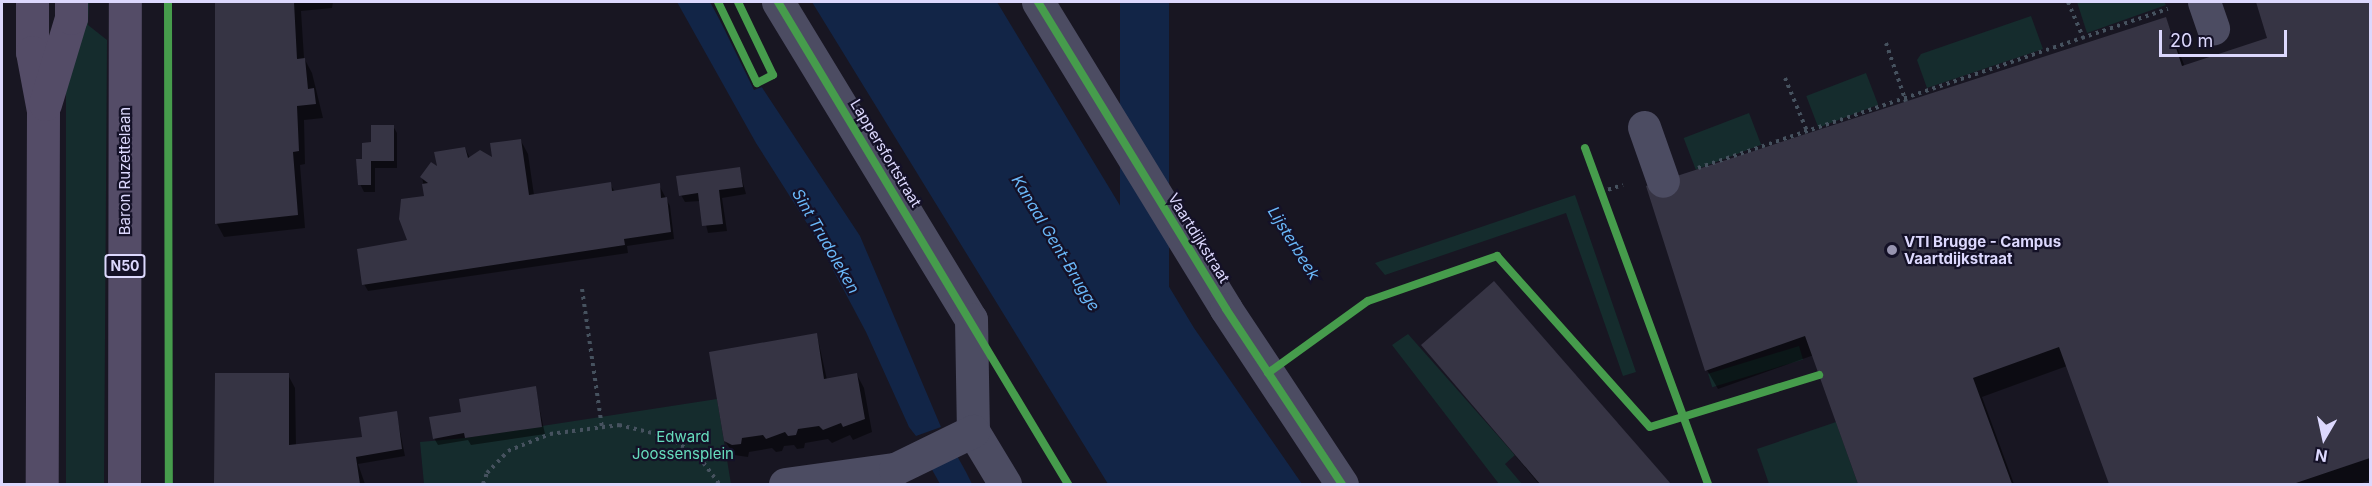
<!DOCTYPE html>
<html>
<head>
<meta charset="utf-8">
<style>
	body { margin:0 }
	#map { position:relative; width:2372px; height:486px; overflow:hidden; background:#181622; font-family:Inter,sans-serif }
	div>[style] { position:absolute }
	.green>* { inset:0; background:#152c2d; transform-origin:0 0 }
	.water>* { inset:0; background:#122547; transform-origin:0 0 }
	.pier>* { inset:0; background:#181622 }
	.shadow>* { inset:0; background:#0007 }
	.building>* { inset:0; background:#363444 }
	.path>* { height:4px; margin-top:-2px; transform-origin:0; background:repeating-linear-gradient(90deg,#46525f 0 3px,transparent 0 7.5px) }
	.minor>* { height:33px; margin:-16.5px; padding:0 16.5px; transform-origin:16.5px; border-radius:16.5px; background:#4c4c62 }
	.primary>* { height:33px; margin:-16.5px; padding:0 16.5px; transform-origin:16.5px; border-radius:16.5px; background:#544c67 }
	.cycleway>* { height:8px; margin:-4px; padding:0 4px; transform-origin:4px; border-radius:4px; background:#469c4c }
	.dots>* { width:16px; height:16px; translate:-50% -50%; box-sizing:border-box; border:3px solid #141127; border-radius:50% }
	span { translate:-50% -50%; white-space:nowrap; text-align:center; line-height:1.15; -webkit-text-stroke:4.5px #141127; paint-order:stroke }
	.shield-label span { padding:2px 4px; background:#141127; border:2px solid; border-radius:4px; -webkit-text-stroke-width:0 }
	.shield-label { font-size:14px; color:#dcd8fd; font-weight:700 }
	.street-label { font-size:15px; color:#dcd8fd }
	.poi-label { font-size:15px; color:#dcd8fd; font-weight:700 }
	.left { translate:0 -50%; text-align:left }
	.park-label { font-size:15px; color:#66dcbd }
	.water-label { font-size:16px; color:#6ab8f9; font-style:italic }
	.frame { position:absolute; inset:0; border:3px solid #dcd8fd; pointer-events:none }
	.north { position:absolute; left:2294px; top:408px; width:60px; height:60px; -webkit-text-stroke:4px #141127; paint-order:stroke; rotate:189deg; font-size:16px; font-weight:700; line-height:24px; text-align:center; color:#dcd8fd }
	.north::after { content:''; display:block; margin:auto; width:21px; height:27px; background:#dcd8fd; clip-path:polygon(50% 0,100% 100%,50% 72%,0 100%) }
	.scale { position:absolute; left:2159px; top:30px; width:128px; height:27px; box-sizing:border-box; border:3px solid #dcd8fd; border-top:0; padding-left:8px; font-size:18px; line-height:21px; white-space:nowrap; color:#dcd8fd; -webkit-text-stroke:4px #141127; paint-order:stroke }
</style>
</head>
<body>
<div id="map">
	<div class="green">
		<i style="clip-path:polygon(74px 2px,89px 2px,88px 25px,107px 40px,104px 484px,66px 484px,66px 58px)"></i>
		<i style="clip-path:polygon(2077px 2px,2164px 2px,2166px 5px,2087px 33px)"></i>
		<i style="clip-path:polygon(2031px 16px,2043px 49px,1927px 88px,1917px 60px,1921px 54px)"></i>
		<i style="left:1866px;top:73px;width:34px;height:64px;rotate:69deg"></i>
		<i style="left:1749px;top:113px;width:34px;height:70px;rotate:69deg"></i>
		<i style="clip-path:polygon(1575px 195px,1636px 372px,1623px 376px,1566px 213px,1385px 275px,1375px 263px)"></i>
		<i style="clip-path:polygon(1408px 334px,1515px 455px,1505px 464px,1522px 484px,1499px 484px,1392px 345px)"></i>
		<i style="left:1799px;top:346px;width:14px;height:95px;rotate:73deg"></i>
		<i style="clip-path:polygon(717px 399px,731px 484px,424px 484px,420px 442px,465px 438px)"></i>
		<i style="clip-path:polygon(1836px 422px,1858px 484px,1769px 484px,1757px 449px)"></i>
	</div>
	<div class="water">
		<i style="clip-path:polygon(677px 2px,710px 2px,732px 42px,860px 236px,941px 427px,916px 436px,909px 427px,866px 332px,815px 236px,756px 143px)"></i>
		<i style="clip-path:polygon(812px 2px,997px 2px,1194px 328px,1302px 484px,1108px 484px)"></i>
		<i style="left:1120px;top:2px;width:49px;height:568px"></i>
		<i style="clip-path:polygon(956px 454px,966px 472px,972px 484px,940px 484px,930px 466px)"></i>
	</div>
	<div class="pier">
		<i style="clip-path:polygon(711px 2px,713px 2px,765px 86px,754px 90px)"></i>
	</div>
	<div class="shadow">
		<i style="clip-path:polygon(216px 2px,333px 2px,332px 8px,301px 11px,304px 58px,312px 73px,323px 118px,304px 120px,305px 164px,300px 165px,305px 228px,224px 237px,217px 224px)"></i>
		<i style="clip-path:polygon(2258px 2px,2370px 2px,2370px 480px,2359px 484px,2110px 484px,2067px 366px,1982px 397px,2014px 484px,1860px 484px,1814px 355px,1718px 389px,1707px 370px,2166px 19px,2185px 67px,2269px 39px)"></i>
		<i style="clip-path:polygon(393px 126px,397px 133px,397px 168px,375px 168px,375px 192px,364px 192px,360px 184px,363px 160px,373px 143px)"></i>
		<i style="clip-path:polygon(521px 141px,528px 154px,534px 195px,610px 184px,615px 192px,659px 185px,670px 206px,674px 239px,627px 246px,628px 253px,368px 291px,364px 284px,409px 242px,426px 197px,422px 177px,465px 148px,470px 158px,494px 159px)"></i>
		<i style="clip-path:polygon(739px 168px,746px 194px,722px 198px,727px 231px,708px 233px,700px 201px,685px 202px,681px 195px)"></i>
		<i style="clip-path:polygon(1494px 283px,1669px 484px,1539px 484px,1423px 345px)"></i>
		<i style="clip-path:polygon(817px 335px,827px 380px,857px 375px,864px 388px,872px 432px,853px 440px,850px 435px,832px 443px,828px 439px,805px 443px,804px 448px,797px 449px,794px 445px,784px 446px,782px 451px,776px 452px,772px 448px,749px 452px,748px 457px,734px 455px,725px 441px)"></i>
		<i style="clip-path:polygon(217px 374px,288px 375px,295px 388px,296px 446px,363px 439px,396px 412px,405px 456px,358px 464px,365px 484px,216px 484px)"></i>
		<i style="clip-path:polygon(535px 388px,545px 434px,471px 445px,468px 440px,438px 445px,434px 438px,463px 414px)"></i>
	</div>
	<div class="building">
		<i style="clip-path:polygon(215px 2px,294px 2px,297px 59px,305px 58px,308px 89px,314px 88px,316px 104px,297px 106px,299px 151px,293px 152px,298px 215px,215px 224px)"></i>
		<i style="clip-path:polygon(2256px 2px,2370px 2px,2370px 458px,2293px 484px,2109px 484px,2059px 347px,1973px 378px,2012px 484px,1858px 484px,1805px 336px,1705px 371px,1646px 186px,2166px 17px,2182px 66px,2267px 38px)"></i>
		<i style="clip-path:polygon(371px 125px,394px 125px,394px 161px,371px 161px,371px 185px,358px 185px,356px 159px,362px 159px,362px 143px,371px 142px)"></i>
		<i style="clip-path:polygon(521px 139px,529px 195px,611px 182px,612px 191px,660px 183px,661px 198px,667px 197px,671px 232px,624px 239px,625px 245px,362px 285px,357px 249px,407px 240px,399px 219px,401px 199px,424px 196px,422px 184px,428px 183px,420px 177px,431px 162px,437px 166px,434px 152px,465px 147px,468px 158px,480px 150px,492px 157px,490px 143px)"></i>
		<i style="clip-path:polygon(740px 167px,743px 187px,719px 190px,723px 224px,702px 226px,698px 193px,679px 196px,676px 176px)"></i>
		<i style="clip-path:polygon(1494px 281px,1671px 484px,1540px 484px,1421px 345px)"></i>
		<i style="clip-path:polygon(817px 333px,824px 379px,857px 373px,865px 419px,843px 427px,841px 423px,823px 430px,819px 426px,798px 429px,796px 435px,788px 436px,785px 432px,766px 439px,763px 435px,742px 438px,741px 444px,732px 445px,724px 441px,709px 352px)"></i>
		<i style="clip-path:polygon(215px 373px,289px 373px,289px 445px,362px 437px,359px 417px,397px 411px,402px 449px,356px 457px,360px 484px,214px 484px)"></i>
		<i style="clip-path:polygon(536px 386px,542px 427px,465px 438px,464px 433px,433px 439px,429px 417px,461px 412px,459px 399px)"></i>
	</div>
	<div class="path">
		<i style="left:2068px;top:2px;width:39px;rotate:67deg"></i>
		<i style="left:1886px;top:43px;width:62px;rotate:71.3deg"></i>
		<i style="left:1785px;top:78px;width:57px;rotate:67.5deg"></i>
		<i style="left:1698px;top:168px;width:496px;rotate:-18.7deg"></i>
		<i style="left:1601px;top:192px;width:23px;rotate:-18deg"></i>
		<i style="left:582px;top:289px;width:139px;rotate:81.8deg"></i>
		<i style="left:483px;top:484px;width:12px;rotate:-70deg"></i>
		<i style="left:487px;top:473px;width:30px;rotate:-46deg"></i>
		<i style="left:508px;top:451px;width:45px;rotate:-22deg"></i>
		<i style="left:550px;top:434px;width:70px;rotate:-7.4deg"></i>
		<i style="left:619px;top:425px;width:51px;rotate:13.5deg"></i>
		<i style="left:669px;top:437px;width:36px;rotate:34deg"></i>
		<i style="left:699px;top:457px;width:34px;rotate:53deg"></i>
	</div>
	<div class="minor">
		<i style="left:778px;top:2px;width:371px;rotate:58.7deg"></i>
		<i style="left:971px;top:319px;width:112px;rotate:89deg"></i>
		<i style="left:973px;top:431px;width:62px;rotate:58.9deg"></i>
		<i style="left:1038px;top:2px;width:360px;rotate:58.5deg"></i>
		<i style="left:1226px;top:309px;width:210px;rotate:56.5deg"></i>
		<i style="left:2204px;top:2px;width:28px;rotate:71deg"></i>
		<i style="left:1644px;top:127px;width:57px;rotate:70.6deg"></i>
		<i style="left:785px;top:484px;width:111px;rotate:-7.8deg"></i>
		<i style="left:895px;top:469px;width:87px;rotate:-26deg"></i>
	</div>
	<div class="primary">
		<i style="left:32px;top:2px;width:50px;rotate:90deg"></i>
		<i style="left:32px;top:52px;width:60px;rotate:79.4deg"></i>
		<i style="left:43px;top:111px;width:373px;rotate:90.2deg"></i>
		<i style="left:45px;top:104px;width:90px;rotate:-73.2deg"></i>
		<i style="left:71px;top:18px;width:16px;rotate:-90deg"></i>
		<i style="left:124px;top:484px;width:482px;rotate:-89.9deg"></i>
	</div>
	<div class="cycleway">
		<i style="left:168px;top:2px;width:482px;rotate:89.9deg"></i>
		<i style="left:718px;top:2px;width:90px;rotate:64.3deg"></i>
		<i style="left:757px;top:83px;width:18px;rotate:-27deg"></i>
		<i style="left:773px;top:75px;width:81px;rotate:-115.6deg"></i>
		<i style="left:778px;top:2px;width:563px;rotate:58.97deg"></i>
		<i style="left:1038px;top:2px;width:360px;rotate:58.5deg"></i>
		<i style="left:1226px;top:309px;width:210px;rotate:56.5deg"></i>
		<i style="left:1585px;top:148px;width:358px;rotate:69.9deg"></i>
		<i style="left:1268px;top:373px;width:123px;rotate:-35.8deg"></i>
		<i style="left:1368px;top:301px;width:137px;rotate:-19.2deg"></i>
		<i style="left:1497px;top:256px;width:229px;rotate:48.2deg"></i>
		<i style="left:1650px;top:427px;width:177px;rotate:-17.1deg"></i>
	</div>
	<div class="dots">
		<i style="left:1892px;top:250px;background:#9794b0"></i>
	</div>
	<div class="shield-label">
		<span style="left:125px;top:266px">N50</span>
	</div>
	<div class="street-label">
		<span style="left:886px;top:153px;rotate:59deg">Lappersfortstraat</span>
		<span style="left:125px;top:171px;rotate:-90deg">Baron Ruzettelaan</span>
		<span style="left:1199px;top:238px;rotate:58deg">Vaartdijkstraat</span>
	</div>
	<div class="poi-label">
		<span class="left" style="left:1904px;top:250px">VTI Brugge - Campus<br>Vaartdijkstraat</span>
	</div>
	<div class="park-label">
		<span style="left:683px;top:445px">Edward<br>Joossensplein</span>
	</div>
	<div class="water-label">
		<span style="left:826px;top:241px;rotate:60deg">Sint Trudoleken</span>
		<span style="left:1056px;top:243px;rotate:59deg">Kanaal Gent-Brugge</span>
		<span style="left:1294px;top:243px;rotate:58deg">Lijsterbeek</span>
	</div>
	<div class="frame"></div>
	<div class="north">N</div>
	<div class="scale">20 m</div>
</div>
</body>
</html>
